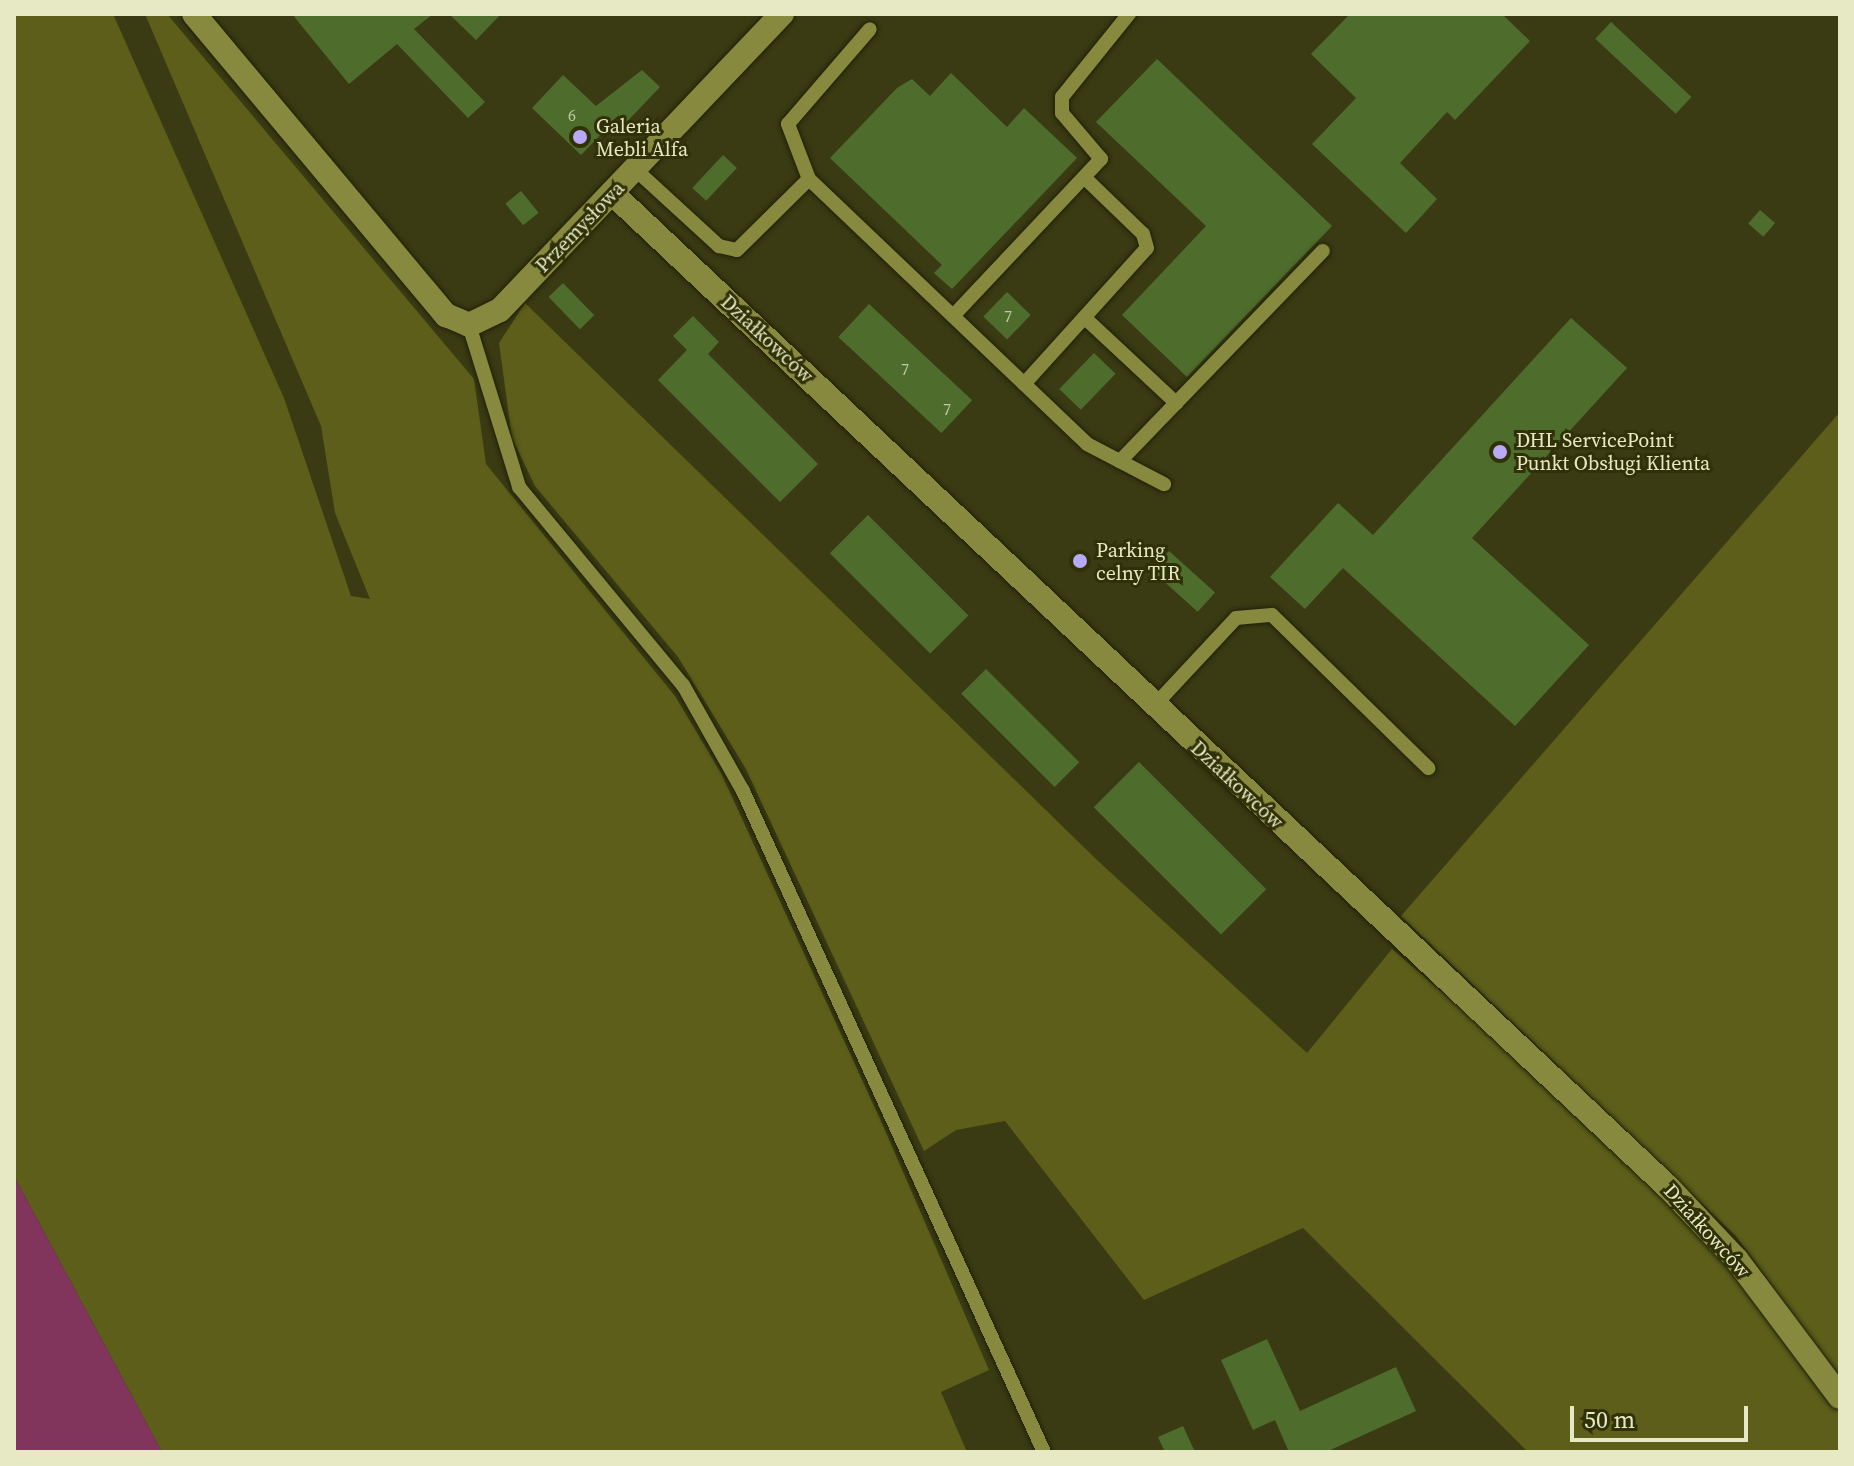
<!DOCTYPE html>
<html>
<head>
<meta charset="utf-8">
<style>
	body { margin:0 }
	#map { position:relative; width:1854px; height:1466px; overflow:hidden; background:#3a3b13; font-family:"Source Serif 4",serif }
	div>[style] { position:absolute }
	.green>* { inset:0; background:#5c5e1a }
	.water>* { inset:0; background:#81345c }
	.building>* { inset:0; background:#4e6d2d; transform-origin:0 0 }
	.roads { filter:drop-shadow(0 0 2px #212109) drop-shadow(0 0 2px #212109) }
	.lane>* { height:14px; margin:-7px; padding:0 7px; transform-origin:7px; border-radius:7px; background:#878a3e }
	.street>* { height:24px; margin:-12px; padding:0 12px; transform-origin:12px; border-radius:12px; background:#878a3e }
	.dots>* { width:22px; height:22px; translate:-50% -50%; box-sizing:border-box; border:4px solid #303107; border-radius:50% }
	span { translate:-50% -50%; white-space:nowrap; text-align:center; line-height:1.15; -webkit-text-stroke:6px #303107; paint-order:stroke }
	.number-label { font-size:16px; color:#c0ca9e }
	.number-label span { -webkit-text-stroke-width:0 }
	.poi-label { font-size:20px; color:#e6e9c3 }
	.left { translate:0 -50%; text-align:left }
	.street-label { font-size:20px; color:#e6e9c3 }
	.frame { position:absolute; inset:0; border:16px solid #e6e9c3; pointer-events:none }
	.scale { position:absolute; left:1570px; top:1406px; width:178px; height:36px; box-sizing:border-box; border:4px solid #e6e9c3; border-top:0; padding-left:10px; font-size:24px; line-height:28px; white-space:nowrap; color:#e6e9c3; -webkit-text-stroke:6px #303107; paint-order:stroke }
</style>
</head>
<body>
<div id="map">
	<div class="green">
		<i style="clip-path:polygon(14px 14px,113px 14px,284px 398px,351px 596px,370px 599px,335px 513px,321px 426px,145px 14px,167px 14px,474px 379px,486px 464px,675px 696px,721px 773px,881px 1121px,989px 1370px,941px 1392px,967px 1452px,162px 1452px,14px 1176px)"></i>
		<i style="clip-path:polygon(525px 303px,1097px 860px,1307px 1053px,1392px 949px,1661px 1180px,1840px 1411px,1840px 1452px,1528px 1452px,1303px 1228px,1144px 1300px,1005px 1121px,956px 1130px,924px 1151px,746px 769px,678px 657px,535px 486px,512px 438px,499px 343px)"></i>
		<i style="clip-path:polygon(1840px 412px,1840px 1379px,1736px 1236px,1401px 916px)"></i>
	</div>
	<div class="water">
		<i style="clip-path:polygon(14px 1176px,162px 1452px,14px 1452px)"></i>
	</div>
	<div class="building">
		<i style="clip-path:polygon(292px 14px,433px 14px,414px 29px,485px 102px,468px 118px,397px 44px,349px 84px)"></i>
		<i style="clip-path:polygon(449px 14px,501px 14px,476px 40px)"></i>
		<i style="clip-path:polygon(1350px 14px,1502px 14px,1530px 41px,1455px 120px,1447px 112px,1400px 163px,1437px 199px,1406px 233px,1312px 144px,1356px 98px,1311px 54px)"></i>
		<i style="left:1611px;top:22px;width:110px;height:23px;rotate:43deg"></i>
		<i style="clip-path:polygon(1157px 59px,1332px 226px,1187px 377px,1122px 315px,1206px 226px,1096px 122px)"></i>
		<i style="clip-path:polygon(642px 70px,660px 87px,620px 129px,613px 122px,581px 155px,532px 108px,563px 75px,596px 106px)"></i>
		<i style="clip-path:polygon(951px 73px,1007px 127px,1024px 108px,1077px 158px,952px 289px,934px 273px,942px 265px,830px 158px,897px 88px,912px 79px,930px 96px)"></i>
		<i style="left:723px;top:155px;width:19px;height:45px;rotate:43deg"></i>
		<i style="left:521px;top:191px;width:28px;height:20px;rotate:51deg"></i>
		<i style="left:1760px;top:210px;width:20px;height:18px;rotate:41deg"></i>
		<i style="left:563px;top:283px;width:45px;height:20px;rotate:46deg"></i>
		<i style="left:1007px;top:292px;width:33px;height:34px;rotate:44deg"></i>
		<i style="left:869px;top:304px;width:141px;height:45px;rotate:43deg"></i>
		<i style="clip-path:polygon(693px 316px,719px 342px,708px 354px,818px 464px,780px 502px,658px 380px,687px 350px,673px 336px)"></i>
		<i style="clip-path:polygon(1571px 318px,1627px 368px,1472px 538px,1589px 645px,1515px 726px,1343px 568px,1305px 609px,1270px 577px,1338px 503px,1373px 535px)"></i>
		<i style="left:1094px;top:353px;width:30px;height:50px;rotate:44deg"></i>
		<i style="left:868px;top:515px;width:142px;height:54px;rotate:45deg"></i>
		<i style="left:1169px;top:551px;width:62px;height:26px;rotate:42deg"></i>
		<i style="left:986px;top:669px;width:132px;height:35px;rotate:45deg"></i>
		<i style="left:1139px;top:762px;width:180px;height:64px;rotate:45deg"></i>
		<i style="clip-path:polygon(1267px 1339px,1300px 1411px,1396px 1367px,1416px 1411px,1326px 1452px,1289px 1452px,1275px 1420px,1253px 1430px,1221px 1360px)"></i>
		<i style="clip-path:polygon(1183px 1426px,1195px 1452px,1165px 1452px,1158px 1437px)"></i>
	</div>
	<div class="roads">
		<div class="lane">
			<i style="left:636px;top:170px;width:113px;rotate:42.5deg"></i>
			<i style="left:719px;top:246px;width:18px;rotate:13deg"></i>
			<i style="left:737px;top:250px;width:101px;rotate:-44.6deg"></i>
			<i style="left:809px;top:179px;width:384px;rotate:43.6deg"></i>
			<i style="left:1087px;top:444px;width:87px;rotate:27.5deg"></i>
			<i style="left:809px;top:179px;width:59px;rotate:-110.9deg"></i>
			<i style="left:788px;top:124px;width:125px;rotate:-49.2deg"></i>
			<i style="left:953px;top:316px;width:216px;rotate:-46.7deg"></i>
			<i style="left:1101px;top:159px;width:60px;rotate:-130.3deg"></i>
			<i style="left:1062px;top:113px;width:16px;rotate:-90deg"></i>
			<i style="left:1062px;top:97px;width:107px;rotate:-51.1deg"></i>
			<i style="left:1085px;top:318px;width:125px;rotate:43deg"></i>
			<i style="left:469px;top:325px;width:170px;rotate:72.8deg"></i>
			<i style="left:519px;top:487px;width:257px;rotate:50.4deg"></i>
			<i style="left:683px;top:685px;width:122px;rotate:60.5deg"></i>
			<i style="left:743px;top:791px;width:726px;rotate:65.52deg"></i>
			<i style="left:1024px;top:384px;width:183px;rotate:-47.9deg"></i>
			<i style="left:1147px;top:248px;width:15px;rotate:-106deg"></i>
			<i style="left:1143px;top:234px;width:81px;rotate:-136deg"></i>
			<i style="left:1120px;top:461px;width:292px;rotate:-46deg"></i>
			<i style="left:1154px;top:706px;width:120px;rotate:-47deg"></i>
			<i style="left:1236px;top:618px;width:36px;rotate:-5deg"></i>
			<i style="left:1272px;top:615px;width:219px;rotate:44.4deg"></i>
		</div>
		<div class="street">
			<i style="left:194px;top:14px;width:393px;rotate:50.1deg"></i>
			<i style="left:446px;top:315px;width:25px;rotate:23deg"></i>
			<i style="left:469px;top:325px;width:34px;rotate:-26deg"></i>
			<i style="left:500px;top:310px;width:409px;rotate:-46.4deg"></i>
			<i style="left:612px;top:193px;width:1450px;rotate:43.27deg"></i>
			<i style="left:1668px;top:1187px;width:100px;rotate:46.6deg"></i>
			<i style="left:1737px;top:1260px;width:171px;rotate:53.1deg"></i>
		</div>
	</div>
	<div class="dots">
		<i style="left:580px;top:137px;background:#b7abf8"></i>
		<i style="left:1500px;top:452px;background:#b7abf8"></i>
		<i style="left:1080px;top:561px;background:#b7abf8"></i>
	</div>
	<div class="number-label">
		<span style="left:572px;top:115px">6</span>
		<span style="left:1008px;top:316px">7</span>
		<span style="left:905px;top:369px">7</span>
		<span style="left:947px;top:409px">7</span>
	</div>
	<div class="poi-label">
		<span class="left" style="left:596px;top:138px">Galeria<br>Mebli Alfa</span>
		<span class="left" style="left:1516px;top:452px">DHL ServicePoint<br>Punkt Obsługi Klienta</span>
		<span class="left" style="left:1096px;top:562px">Parking<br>celny TIR</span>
	</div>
	<div class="street-label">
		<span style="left:580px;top:227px;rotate:-46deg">Przemysłowa</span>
		<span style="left:767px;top:339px;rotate:43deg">Działkowców</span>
		<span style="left:1237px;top:785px;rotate:43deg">Działkowców</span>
		<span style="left:1707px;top:1231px;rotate:48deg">Działkowców</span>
	</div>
	<div class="frame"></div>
	<div class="scale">50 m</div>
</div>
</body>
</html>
